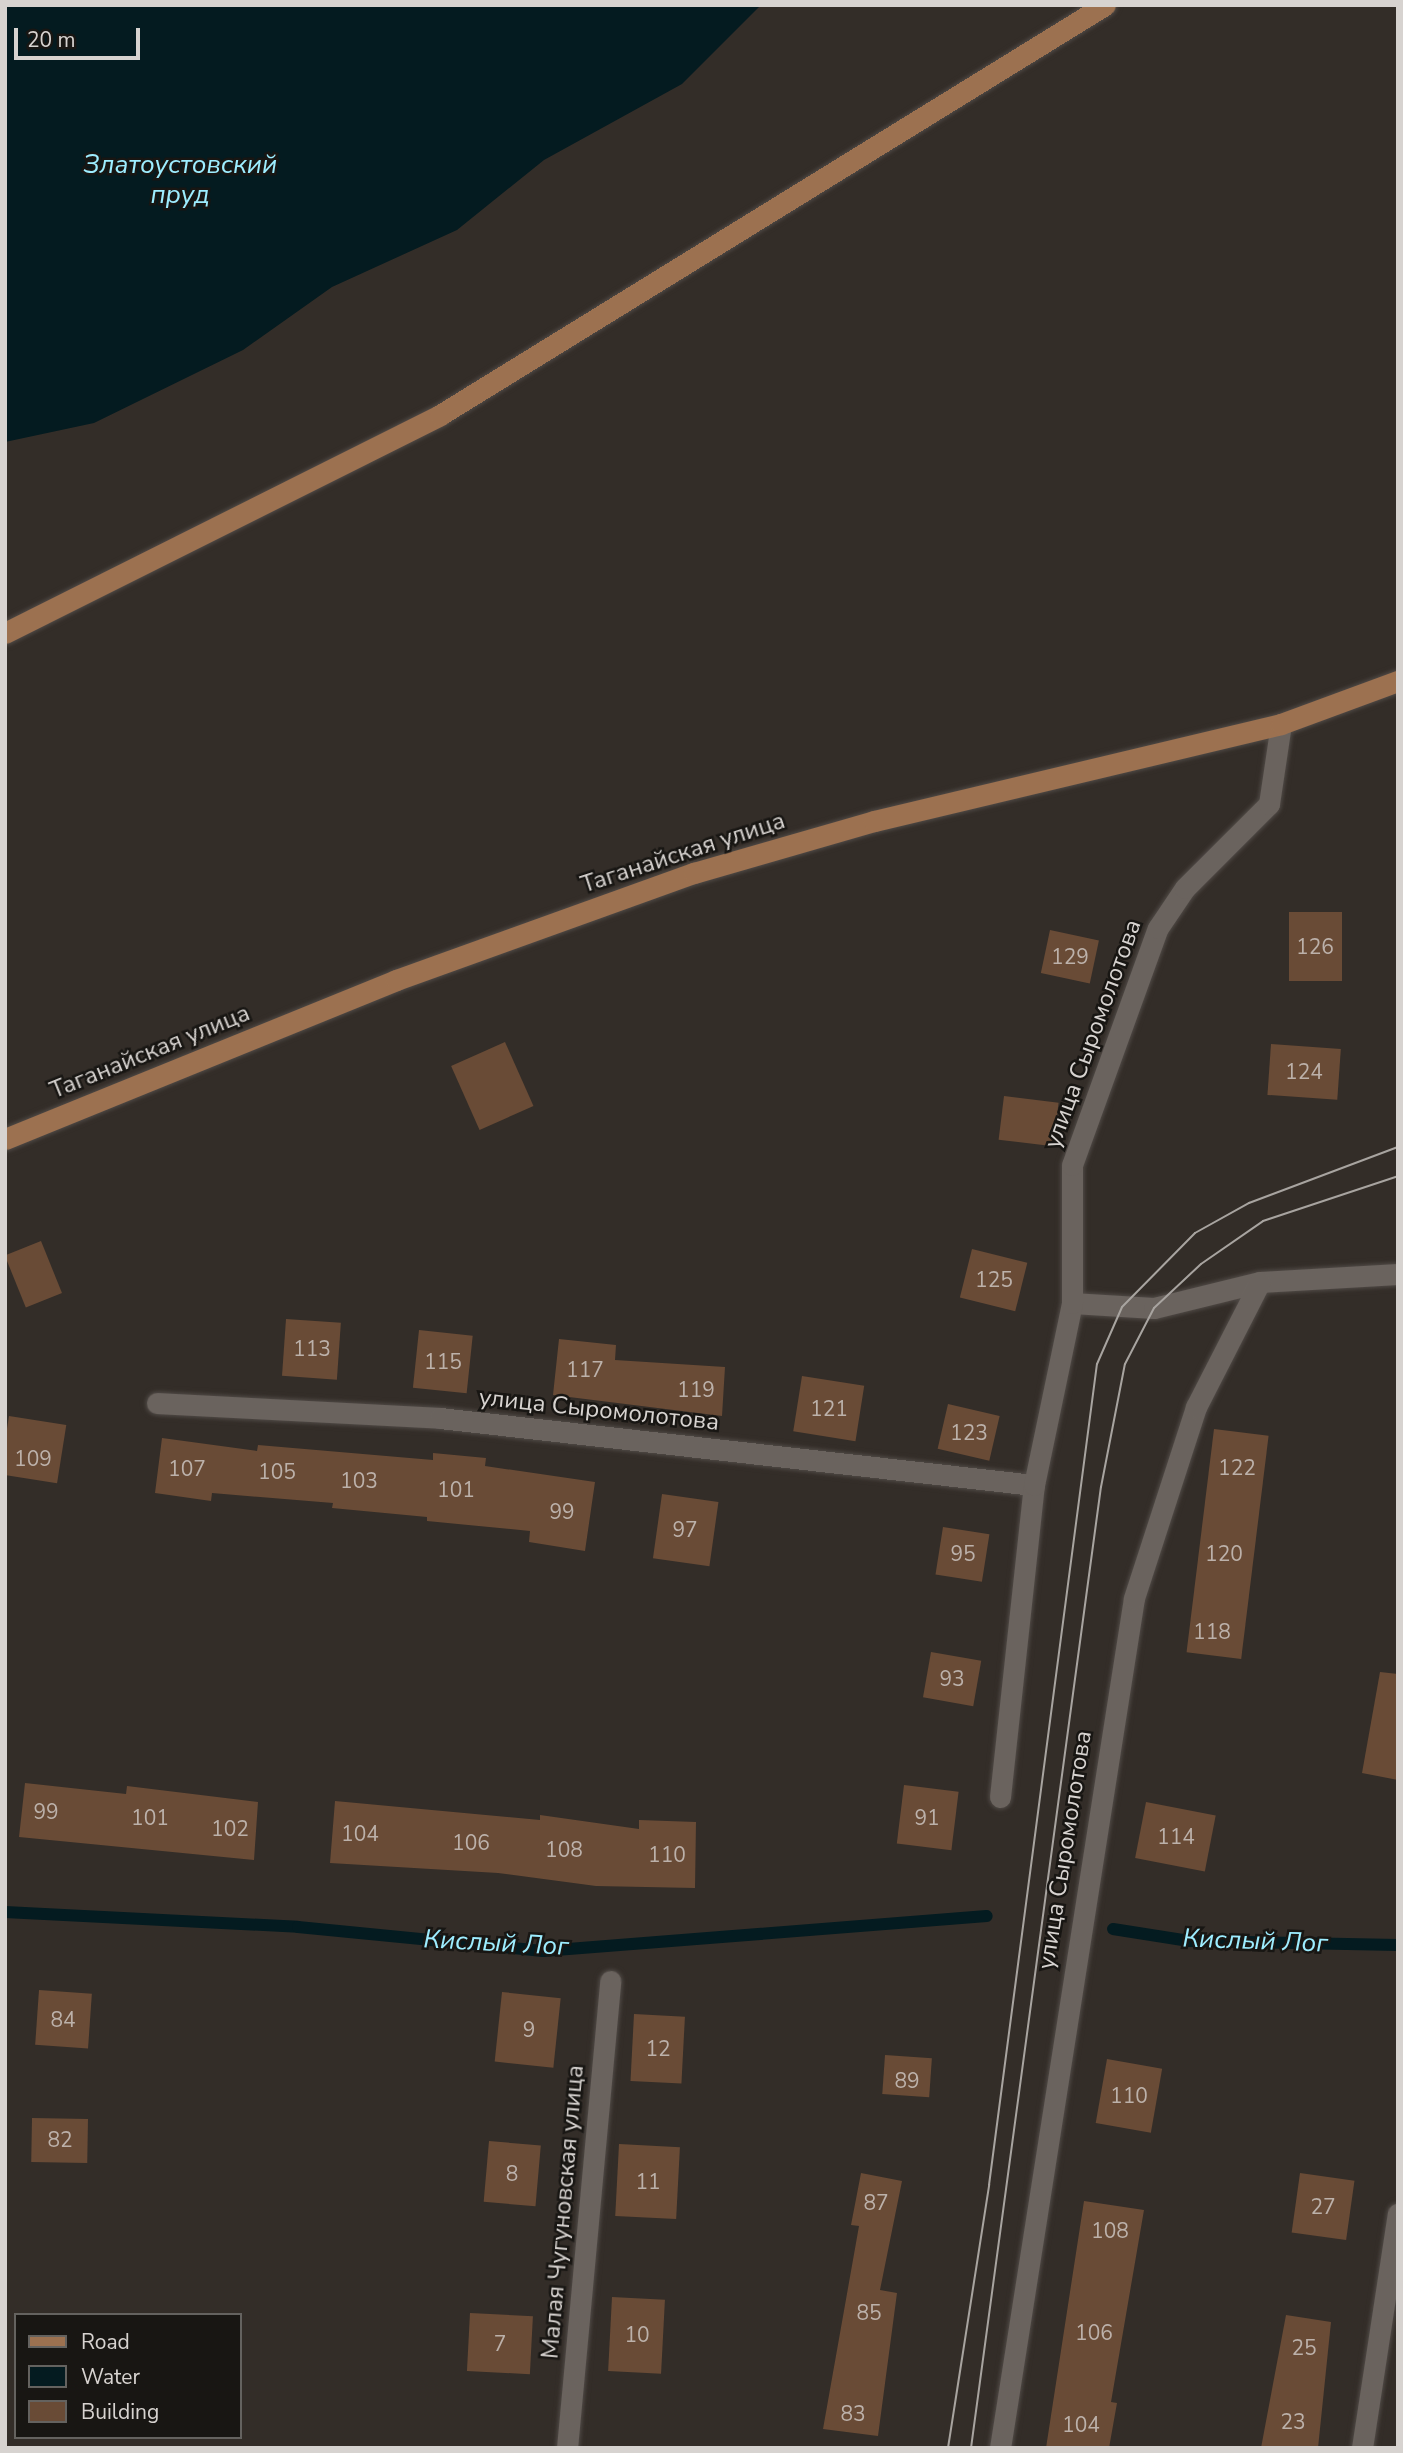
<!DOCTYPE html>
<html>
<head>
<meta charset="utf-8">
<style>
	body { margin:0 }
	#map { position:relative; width:1403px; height:2453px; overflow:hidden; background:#332d28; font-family:"Nunito Sans",sans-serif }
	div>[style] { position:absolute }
	.water>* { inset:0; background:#041b20 }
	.stream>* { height:12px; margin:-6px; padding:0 6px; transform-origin:6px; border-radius:6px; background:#041b20 }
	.building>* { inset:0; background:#694b36; transform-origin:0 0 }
	.roads { filter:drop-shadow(0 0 2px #504a46) drop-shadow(0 0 2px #504a46) }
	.minor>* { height:21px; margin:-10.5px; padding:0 10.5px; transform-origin:10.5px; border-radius:10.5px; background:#6a635e }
	.major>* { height:21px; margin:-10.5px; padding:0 10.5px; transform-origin:10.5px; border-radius:10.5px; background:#9c7150 }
	.tram>* { height:2px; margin:-1px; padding:0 1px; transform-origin:1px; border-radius:1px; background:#a8a4a0 }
	span { translate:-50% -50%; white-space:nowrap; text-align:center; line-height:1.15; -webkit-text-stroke:5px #181613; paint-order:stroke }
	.number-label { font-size:21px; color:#bcb1aa }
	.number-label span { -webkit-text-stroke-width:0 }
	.street-label { font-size:24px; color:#d7d3d0 }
	.water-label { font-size:26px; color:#9dedff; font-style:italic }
	.frame { position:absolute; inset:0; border:7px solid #d7d3d0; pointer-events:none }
	.legend { position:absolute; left:14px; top:2313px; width:228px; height:126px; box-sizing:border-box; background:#181613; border:2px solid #64625f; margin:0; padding:9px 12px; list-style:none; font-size:21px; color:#d7d3d0 }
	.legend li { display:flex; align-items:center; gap:14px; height:35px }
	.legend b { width:35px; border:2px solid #64625f }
	.scale { position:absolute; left:14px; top:28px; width:126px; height:32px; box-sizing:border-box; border:4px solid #d7d3d0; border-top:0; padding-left:9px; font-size:21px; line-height:24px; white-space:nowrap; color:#d7d3d0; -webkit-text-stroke:5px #181613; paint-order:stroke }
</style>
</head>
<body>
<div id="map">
	<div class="water">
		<i style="clip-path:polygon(5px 5px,761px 5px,682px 84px,544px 160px,457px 230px,332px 287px,243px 350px,94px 423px,5px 442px)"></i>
	</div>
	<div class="stream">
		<i style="left:5px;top:1912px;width:293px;rotate:2.9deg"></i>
		<i style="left:298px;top:1927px;width:246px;rotate:5.6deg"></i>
		<i style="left:543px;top:1951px;width:445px;rotate:-4.5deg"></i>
		<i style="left:1113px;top:1929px;width:77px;rotate:9deg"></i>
		<i style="left:1189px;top:1941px;width:209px;rotate:1.1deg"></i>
	</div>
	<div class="building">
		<i style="left:1289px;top:912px;width:53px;height:69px"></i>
		<i style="left:1050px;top:930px;width:50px;height:44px;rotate:12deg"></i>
		<i style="left:505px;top:1042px;width:70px;height:59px;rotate:66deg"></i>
		<i style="left:1271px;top:1044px;width:70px;height:51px;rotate:4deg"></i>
		<i style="left:1004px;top:1096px;width:55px;height:44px;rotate:7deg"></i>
		<i style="left:41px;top:1241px;width:56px;height:39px;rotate:68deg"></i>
		<i style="left:972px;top:1249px;width:57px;height:50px;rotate:14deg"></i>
		<i style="left:286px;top:1319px;width:55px;height:57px;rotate:4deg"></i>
		<i style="left:419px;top:1330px;width:54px;height:58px;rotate:6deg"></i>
		<i style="clip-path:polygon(559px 1339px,616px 1345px,615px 1360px,725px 1367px,722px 1416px,553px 1395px)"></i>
		<i style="left:802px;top:1376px;width:63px;height:56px;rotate:9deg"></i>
		<i style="left:948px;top:1404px;width:53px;height:46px;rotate:13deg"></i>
		<i style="left:9px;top:1416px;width:58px;height:59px;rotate:9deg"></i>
		<i style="left:1214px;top:1429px;width:55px;height:225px;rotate:7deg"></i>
		<i style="clip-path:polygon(162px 1438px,257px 1451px,258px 1445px,433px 1460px,433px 1453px,486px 1458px,485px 1466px,595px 1482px,585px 1551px,529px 1542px,530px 1531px,427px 1521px,427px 1517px,332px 1508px,333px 1503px,212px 1493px,211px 1501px,155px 1493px)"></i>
		<i style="left:662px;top:1494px;width:57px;height:65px;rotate:8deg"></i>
		<i style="left:943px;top:1527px;width:47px;height:48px;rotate:9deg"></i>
		<i style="left:931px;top:1652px;width:51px;height:46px;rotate:10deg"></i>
		<i style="clip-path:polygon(1380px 1672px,1398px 1674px,1398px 1780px,1362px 1773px)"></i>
		<i style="clip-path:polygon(25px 1783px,126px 1794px,127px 1786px,258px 1802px,254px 1860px,19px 1837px)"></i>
		<i style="left:904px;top:1785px;width:55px;height:59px;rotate:7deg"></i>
		<i style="clip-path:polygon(335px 1801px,540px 1820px,540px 1815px,639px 1829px,639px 1820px,696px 1822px,695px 1888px,596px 1886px,498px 1873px,330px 1863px)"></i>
		<i style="left:1146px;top:1802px;width:71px;height:57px;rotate:11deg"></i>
		<i style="left:39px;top:1990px;width:53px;height:55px;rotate:4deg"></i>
		<i style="left:502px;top:1992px;width:59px;height:70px;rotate:6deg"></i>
		<i style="left:634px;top:2014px;width:51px;height:67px;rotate:3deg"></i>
		<i style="left:885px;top:2055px;width:47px;height:39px;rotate:4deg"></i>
		<i style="left:1107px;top:2059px;width:56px;height:65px;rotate:10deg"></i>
		<i style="left:32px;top:2118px;width:56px;height:44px;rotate:1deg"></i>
		<i style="left:489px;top:2141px;width:52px;height:61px;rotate:5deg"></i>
		<i style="left:619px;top:2144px;width:61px;height:72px;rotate:3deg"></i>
		<i style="clip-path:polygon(861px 2173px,902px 2181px,880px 2290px,897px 2293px,878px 2436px,823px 2429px,859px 2226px,851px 2225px)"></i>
		<i style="left:1300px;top:2173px;width:55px;height:60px;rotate:8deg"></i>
		<i style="clip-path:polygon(1084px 2201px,1144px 2210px,1111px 2402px,1117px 2403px,1109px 2448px,1046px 2448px)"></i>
		<i style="left:612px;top:2297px;width:53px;height:74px;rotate:3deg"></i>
		<i style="left:470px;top:2313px;width:63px;height:58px;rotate:3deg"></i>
		<i style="clip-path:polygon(1286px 2315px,1331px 2322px,1318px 2448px,1261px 2448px)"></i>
	</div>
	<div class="roads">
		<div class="minor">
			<i style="left:1072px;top:1303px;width:82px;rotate:3.5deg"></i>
			<i style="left:1154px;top:1308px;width:109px;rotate:-13.8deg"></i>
			<i style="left:1260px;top:1282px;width:138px;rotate:-3.3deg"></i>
			<i style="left:157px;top:1403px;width:283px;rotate:3deg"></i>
			<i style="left:440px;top:1418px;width:598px;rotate:6.44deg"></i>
			<i style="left:1000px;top:1797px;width:314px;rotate:-83.8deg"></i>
			<i style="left:1034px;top:1485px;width:186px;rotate:-78.2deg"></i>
			<i style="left:1072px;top:1303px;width:138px;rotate:-90deg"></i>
			<i style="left:1072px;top:1165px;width:252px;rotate:-70.1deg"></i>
			<i style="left:1158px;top:928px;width:48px;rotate:-56deg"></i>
			<i style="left:1185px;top:888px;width:119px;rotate:-45deg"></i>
			<i style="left:1269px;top:804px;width:81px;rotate:-81.5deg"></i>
			<i style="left:567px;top:2448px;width:469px;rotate:-84.7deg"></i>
			<i style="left:1000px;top:2448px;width:860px;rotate:-81.04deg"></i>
			<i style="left:1134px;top:1598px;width:201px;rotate:-72deg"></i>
			<i style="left:1196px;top:1407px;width:140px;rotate:-62.9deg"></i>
			<i style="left:1362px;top:2448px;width:237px;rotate:-81.3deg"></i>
		</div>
		<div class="major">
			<i style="left:5px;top:633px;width:487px;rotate:-26.6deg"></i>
			<i style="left:440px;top:415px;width:781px;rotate:-31.66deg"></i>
			<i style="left:5px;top:1139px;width:422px;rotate:-22.1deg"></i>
			<i style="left:396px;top:980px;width:317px;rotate:-19.8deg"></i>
			<i style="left:694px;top:873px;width:187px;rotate:-16.1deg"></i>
			<i style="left:874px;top:821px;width:418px;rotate:-13.4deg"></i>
			<i style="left:1281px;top:724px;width:125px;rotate:-20.2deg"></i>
		</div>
	</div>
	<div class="tram">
		<i style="left:948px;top:2448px;width:266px;rotate:-81.1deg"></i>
		<i style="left:989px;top:2185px;width:828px;rotate:-82.51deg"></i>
		<i style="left:1097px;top:1364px;width:62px;rotate:-66.3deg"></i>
		<i style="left:1122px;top:1307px;width:104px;rotate:-45.4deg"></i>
		<i style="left:1195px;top:1233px;width:62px;rotate:-29.1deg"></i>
		<i style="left:1249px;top:1203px;width:159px;rotate:-20.6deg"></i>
		<i style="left:971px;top:2448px;width:970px;rotate:-82.3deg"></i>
		<i style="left:1101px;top:1487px;width:125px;rotate:-79deg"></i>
		<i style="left:1125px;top:1364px;width:63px;rotate:-62.6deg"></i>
		<i style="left:1154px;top:1308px;width:64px;rotate:-43.1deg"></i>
		<i style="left:1201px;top:1264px;width:75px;rotate:-34.7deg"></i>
		<i style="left:1263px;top:1221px;width:142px;rotate:-18.4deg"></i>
	</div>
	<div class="number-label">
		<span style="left:1315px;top:947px">126</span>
		<span style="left:1070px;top:957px">129</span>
		<span style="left:1304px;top:1072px">124</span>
		<span style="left:994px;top:1280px">125</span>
		<span style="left:312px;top:1349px">113</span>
		<span style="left:443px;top:1362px">115</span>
		<span style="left:585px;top:1370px">117</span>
		<span style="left:696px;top:1390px">119</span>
		<span style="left:829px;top:1409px">121</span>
		<span style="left:969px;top:1433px">123</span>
		<span style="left:33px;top:1459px">109</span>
		<span style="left:1237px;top:1468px">122</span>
		<span style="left:187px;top:1469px">107</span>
		<span style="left:277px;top:1472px">105</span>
		<span style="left:359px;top:1481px">103</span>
		<span style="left:456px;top:1490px">101</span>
		<span style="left:562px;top:1512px">99</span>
		<span style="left:685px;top:1530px">97</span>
		<span style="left:963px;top:1554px">95</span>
		<span style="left:1224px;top:1554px">120</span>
		<span style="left:1212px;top:1632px">118</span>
		<span style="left:952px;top:1679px">93</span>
		<span style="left:46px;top:1812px">99</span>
		<span style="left:150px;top:1818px">101</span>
		<span style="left:927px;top:1818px">91</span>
		<span style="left:230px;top:1829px">102</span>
		<span style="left:360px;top:1834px">104</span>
		<span style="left:1176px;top:1837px">114</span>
		<span style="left:471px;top:1843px">106</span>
		<span style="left:564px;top:1850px">108</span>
		<span style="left:667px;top:1855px">110</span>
		<span style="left:63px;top:2020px">84</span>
		<span style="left:529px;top:2030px">9</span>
		<span style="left:658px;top:2049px">12</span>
		<span style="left:907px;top:2081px">89</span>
		<span style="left:1129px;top:2096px">110</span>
		<span style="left:60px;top:2140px">82</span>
		<span style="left:512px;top:2174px">8</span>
		<span style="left:648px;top:2182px">11</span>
		<span style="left:876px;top:2203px">87</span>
		<span style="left:1323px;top:2207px">27</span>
		<span style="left:1110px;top:2231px">108</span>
		<span style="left:869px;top:2313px">85</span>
		<span style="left:1094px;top:2333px">106</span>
		<span style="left:637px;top:2335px">10</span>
		<span style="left:500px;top:2344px">7</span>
		<span style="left:1304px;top:2348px">25</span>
		<span style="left:853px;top:2414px">83</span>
		<span style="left:1293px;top:2422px">23</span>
		<span style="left:1081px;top:2425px">104</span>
	</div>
	<div class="street-label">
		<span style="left:683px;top:853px;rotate:-18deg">Таганайская улица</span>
		<span style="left:1093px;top:1034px;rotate:-70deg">улица Сыромолотова</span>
		<span style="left:150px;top:1052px;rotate:-22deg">Таганайская улица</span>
		<span style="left:599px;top:1410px;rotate:6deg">улица Сыромолотова</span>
		<span style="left:1065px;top:1850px;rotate:-81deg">улица Сыромолотова</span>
		<span style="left:563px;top:2212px;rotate:-85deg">Малая Чугуновская улица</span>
	</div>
	<div class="water-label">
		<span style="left:180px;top:180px">Златоустовский<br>пруд</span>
		<span style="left:1255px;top:1941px;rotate:2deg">Кислый Лог</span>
		<span style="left:496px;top:1943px;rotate:3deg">Кислый Лог</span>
	</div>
	<div class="frame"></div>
	<ul class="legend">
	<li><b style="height:9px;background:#9c7150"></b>Road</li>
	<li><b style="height:19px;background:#041b20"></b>Water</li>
	<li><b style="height:19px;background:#694b36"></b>Building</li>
	</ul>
	<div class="scale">20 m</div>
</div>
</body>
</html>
